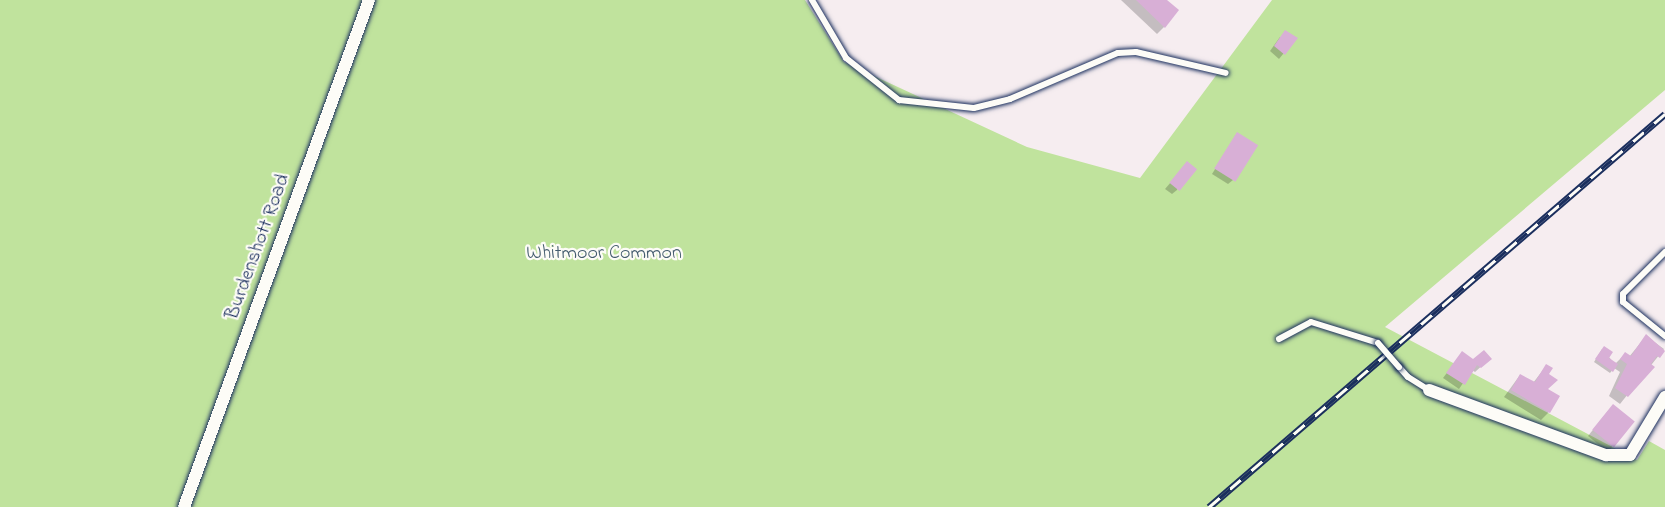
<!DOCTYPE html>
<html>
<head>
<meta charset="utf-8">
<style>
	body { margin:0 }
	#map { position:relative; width:1665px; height:507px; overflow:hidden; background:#f6edf0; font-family:"Indie Flower",sans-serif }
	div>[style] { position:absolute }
	.green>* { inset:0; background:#c0e39d }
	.shadow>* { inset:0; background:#0003 }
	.building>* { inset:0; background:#d8afd6; transform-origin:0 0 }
	.roads { filter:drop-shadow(0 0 2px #1b2f5e) drop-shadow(0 0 2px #1b2f5e) }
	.service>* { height:6px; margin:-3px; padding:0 3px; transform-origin:3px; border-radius:3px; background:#fdfcf7 }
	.minor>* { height:12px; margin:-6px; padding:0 6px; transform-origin:6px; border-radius:6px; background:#fdfcf7 }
	.rail>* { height:7px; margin-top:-3.5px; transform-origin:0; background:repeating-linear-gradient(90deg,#fdfcf7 0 14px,#1b2f5e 0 28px); box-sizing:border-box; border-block:2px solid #1b2f5e }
	.bridges { filter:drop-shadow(0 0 2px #1b2f5e) drop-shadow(0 0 2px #1b2f5e) }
	.service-bridge>* { height:6px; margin:-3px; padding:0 3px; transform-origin:3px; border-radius:3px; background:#fdfcf7 }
	span { translate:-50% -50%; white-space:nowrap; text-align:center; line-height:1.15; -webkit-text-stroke:4.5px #fdfcf7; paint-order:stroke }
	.street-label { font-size:20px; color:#1b2f5e }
	.park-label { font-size:20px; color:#445c6e }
</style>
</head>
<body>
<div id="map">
	<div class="green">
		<i style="clip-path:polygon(0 0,805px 0,844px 62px,1027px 147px,1140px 178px,1272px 0,1665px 0,1665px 90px,1385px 327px,1637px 460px,1649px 441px,1665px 450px,1665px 507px,0 507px)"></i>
	</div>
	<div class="shadow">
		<i style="clip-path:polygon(1121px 0,1165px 0,1164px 27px,1157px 34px)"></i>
		<i style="clip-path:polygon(1280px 37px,1296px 38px,1279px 59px,1270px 51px)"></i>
		<i style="clip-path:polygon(1237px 134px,1233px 180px,1228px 184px,1212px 174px)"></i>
		<i style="clip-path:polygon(1183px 168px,1177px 190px,1172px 194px,1165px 189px)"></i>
		<i style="clip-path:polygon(1646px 336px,1664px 349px,1620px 404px,1609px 396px,1620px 372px,1614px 368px,1610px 373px,1594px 362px,1602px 349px,1615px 364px,1625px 354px,1629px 357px)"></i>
		<i style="clip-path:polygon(1462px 353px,1473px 361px,1485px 363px,1475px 372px,1472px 370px,1459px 389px,1443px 378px)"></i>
		<i style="clip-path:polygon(1546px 366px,1549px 412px,1541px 420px,1504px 397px,1520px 375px,1533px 383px)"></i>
		<i style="clip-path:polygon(1608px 411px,1633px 422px,1608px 452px,1588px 436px)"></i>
	</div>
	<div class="building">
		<i style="clip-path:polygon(1136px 0,1167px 0,1179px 10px,1165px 28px)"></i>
		<i style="clip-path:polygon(1285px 30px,1298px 38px,1285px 55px,1274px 46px)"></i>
		<i style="left:1237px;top:132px;width:25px;height:43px;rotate:32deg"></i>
		<i style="left:1187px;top:161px;width:13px;height:28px;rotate:39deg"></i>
		<i style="clip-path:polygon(1646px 334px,1665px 351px,1660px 358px,1657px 356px,1651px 364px,1655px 367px,1628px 397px,1615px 388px,1627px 364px,1620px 359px,1625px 352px,1631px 356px)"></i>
		<i style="clip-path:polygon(1604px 346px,1613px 352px,1609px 358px,1618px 364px,1613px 372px,1595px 359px)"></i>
		<i style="clip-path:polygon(1484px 350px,1492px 359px,1481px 368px,1477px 365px,1465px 385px,1446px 373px,1462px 351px,1473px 359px)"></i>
		<i style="clip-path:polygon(1546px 364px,1553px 368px,1549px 374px,1558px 380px,1548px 389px,1560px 396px,1550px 413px,1511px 390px,1520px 374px,1535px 382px)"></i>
		<i style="left:1613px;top:404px;width:28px;height:33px;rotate:39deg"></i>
	</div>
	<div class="roads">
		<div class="service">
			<i style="left:812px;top:0;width:67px;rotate:59.6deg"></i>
			<i style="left:846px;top:58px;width:68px;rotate:38.4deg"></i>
			<i style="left:899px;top:100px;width:75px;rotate:6.1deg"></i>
			<i style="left:974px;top:108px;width:37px;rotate:-14deg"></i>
			<i style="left:1010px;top:99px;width:117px;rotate:-23.1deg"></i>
			<i style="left:1118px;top:53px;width:18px;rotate:-3deg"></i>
			<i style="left:1136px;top:52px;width:92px;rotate:13.1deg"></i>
			<i style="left:1665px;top:252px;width:59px;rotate:135deg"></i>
			<i style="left:1623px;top:294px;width:8px;rotate:90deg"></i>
			<i style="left:1623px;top:302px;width:54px;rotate:39deg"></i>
			<i style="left:1279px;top:339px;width:36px;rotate:-28deg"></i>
			<i style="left:1311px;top:322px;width:70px;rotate:17.4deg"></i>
			<i style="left:1399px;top:367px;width:13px;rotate:48deg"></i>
			<i style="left:1408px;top:377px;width:25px;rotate:32deg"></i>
		</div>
		<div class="minor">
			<i style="left:1429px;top:390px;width:189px;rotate:20.2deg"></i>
			<i style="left:1606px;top:455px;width:24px"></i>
			<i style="left:1630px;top:455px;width:68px;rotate:-58.9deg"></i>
			<i style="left:184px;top:507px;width:540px;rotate:-69.95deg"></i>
		</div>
	</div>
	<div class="rail">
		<i style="left:1209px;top:507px;width:602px;rotate:-40.76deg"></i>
	</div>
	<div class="bridges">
		<div class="service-bridge">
			<i style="left:1378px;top:343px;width:32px;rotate:49deg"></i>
		</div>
	</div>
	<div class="street-label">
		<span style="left:258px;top:247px;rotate:-70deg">Burdenshott Road</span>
	</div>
	<div class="park-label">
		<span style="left:604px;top:253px">Whitmoor Common</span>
	</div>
</div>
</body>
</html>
